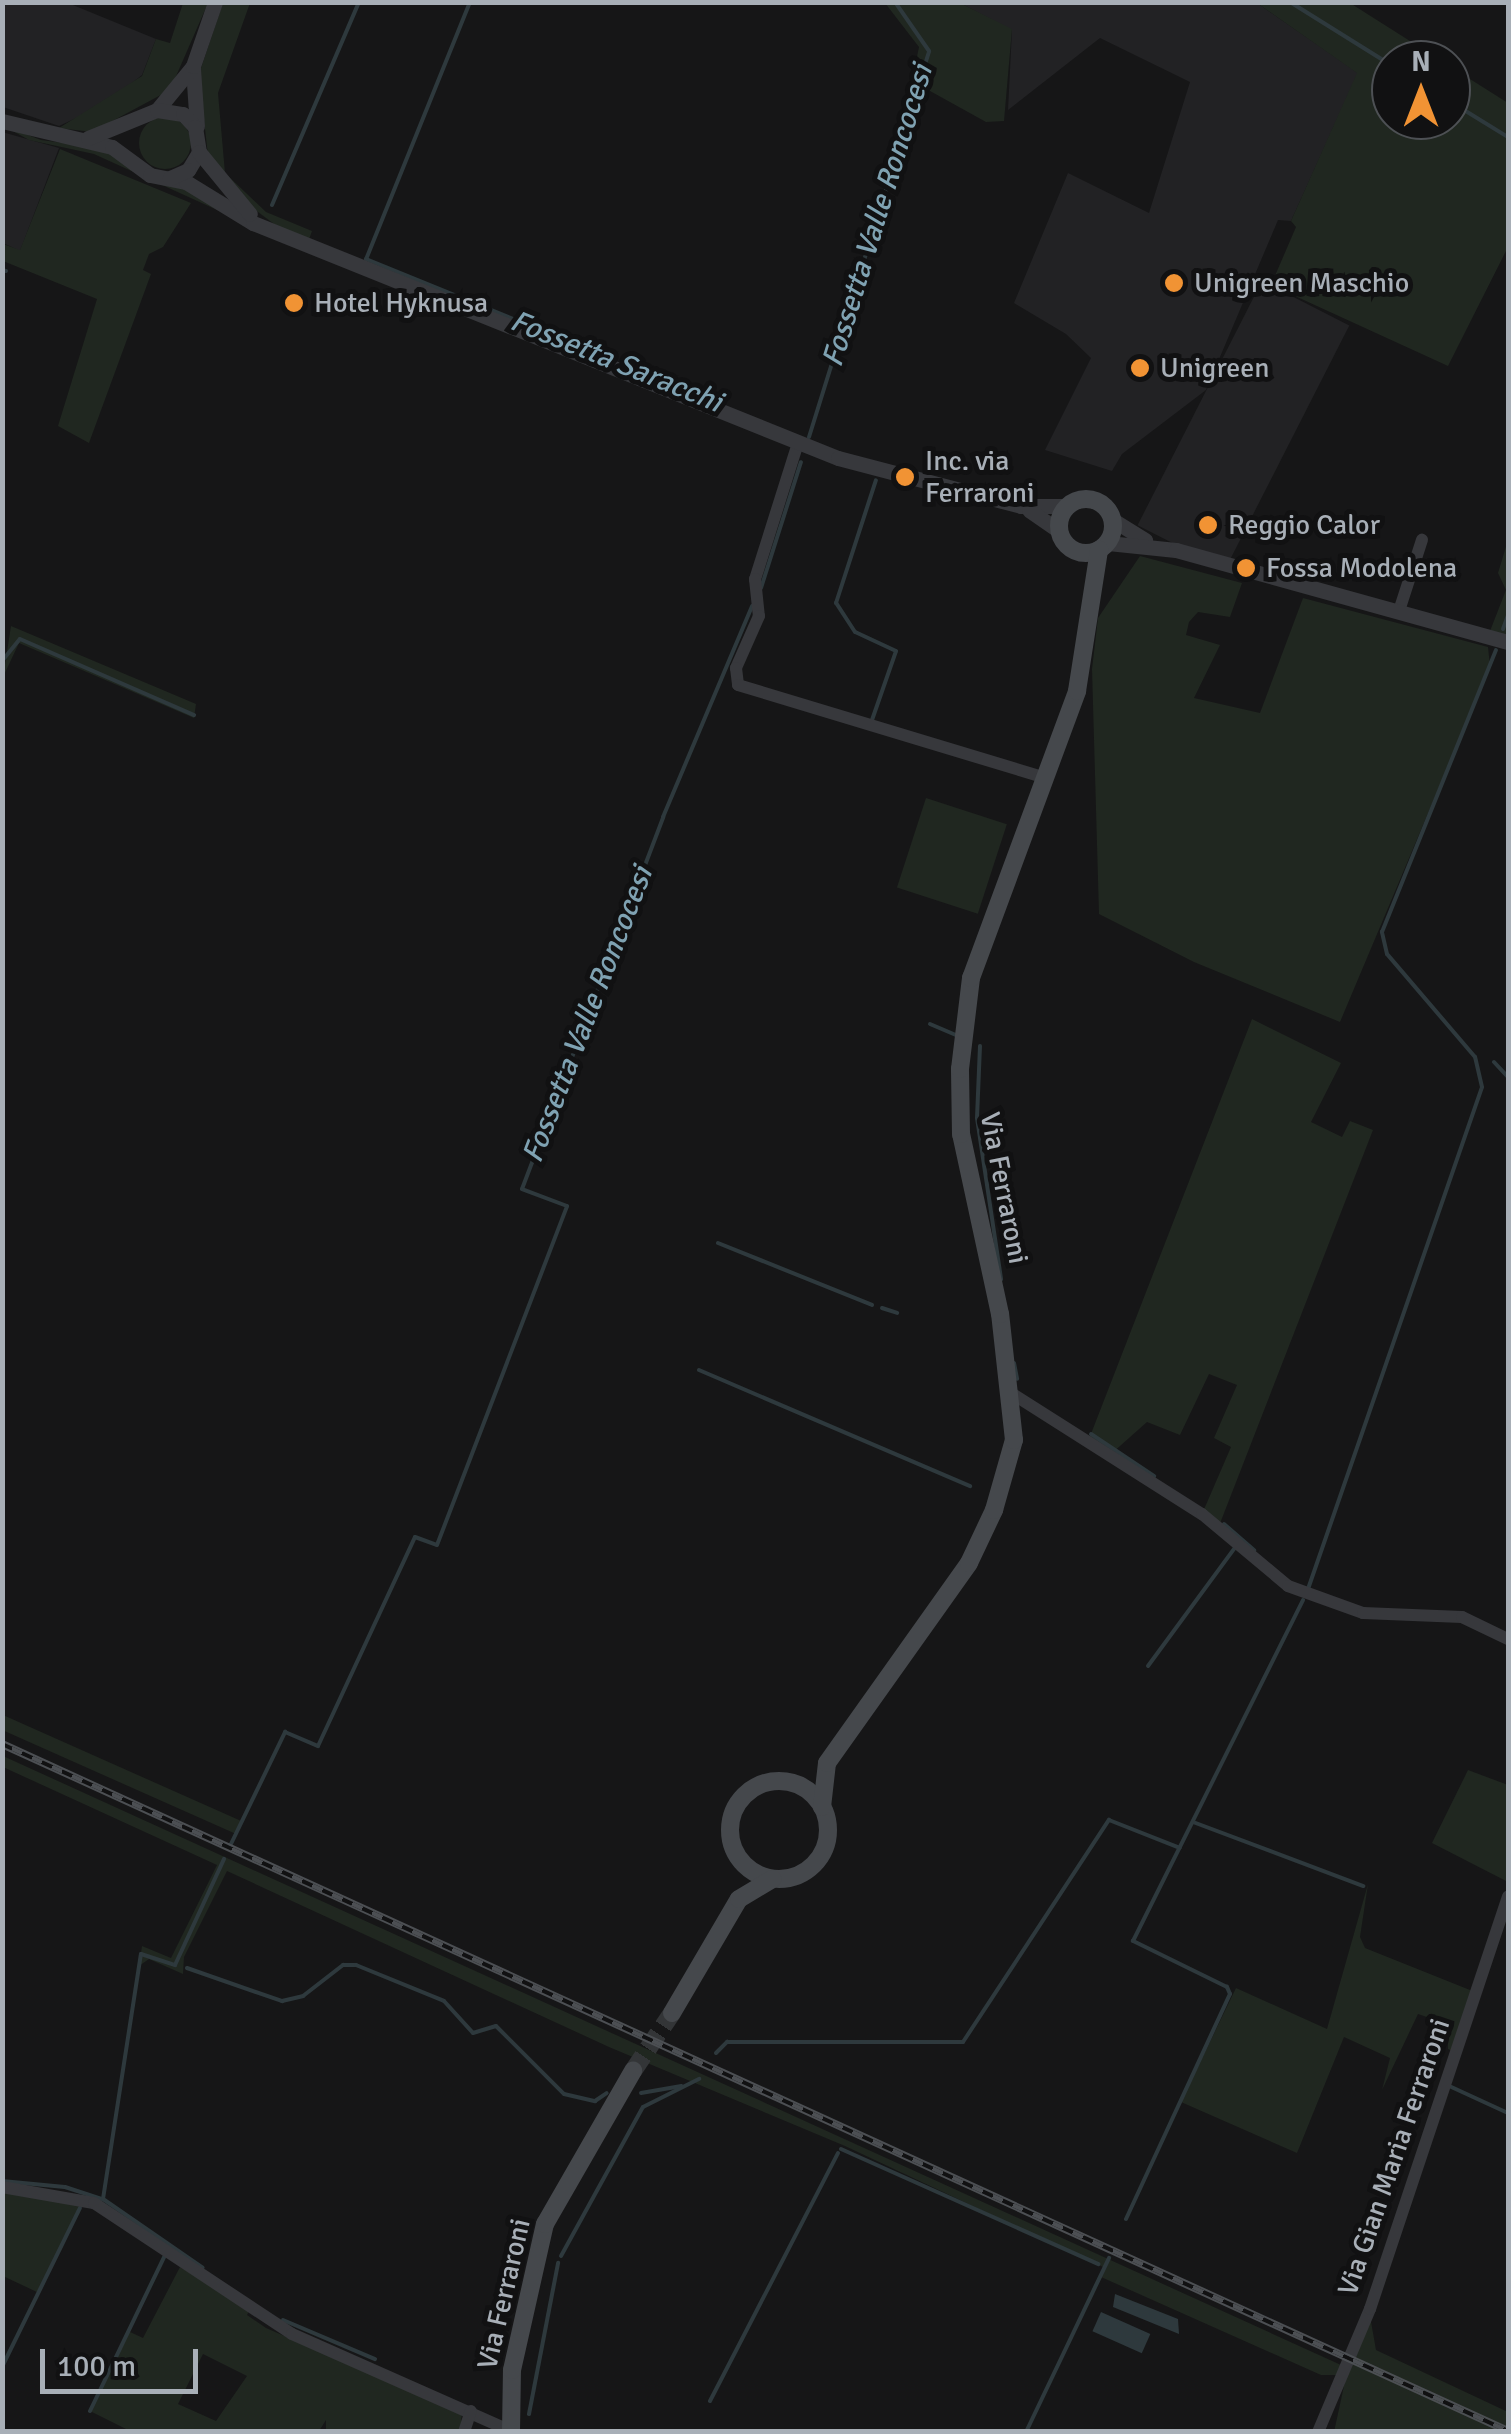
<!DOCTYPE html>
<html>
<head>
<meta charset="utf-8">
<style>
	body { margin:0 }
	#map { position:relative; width:1511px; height:2434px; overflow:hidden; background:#161617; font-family:Signika,sans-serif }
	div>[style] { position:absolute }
	.built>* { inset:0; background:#222224; transform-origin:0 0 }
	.green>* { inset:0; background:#202720; transform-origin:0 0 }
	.round { border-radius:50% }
	.water>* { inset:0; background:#2e393d; transform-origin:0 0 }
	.stream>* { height:4px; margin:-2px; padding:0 2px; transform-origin:2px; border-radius:2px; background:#2e393d }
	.secondary-tunnel>* { height:18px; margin-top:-9px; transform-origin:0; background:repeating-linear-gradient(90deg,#333537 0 18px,transparent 0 27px) }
	.minor>* { height:12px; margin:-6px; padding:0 6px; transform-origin:6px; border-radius:6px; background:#37383c }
	.tertiary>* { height:15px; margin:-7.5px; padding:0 7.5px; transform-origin:7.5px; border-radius:7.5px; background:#37383c }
	.secondary>* { height:18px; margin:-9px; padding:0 9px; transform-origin:9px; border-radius:9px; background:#45484c }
	.secondary>.ring { margin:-9px; padding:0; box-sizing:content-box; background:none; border:18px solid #45484c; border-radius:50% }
	.rail>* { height:8px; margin-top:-4px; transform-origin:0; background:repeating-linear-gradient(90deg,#111112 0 11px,#4c4f53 0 22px); box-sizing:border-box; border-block:2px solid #4c4f53 }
	.dots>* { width:28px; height:28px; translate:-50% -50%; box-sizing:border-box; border:5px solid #111112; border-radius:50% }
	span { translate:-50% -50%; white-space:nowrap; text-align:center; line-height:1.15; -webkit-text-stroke:10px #111112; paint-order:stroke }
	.poi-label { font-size:28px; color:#a8afb7 }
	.left { translate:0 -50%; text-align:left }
	.street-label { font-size:28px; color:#a8afb7 }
	.water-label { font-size:30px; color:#7fa2b2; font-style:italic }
	.frame { position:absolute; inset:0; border:5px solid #a8afb7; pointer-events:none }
	.north { position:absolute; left:1371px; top:40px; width:100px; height:100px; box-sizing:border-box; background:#111112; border:2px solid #4d5054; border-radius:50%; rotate:0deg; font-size:28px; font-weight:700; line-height:40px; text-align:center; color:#a8afb7 }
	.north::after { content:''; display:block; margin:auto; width:35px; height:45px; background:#f19334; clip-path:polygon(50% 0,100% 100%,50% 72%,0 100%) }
	.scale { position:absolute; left:40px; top:2349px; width:158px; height:45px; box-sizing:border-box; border:5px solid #a8afb7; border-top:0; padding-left:12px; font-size:30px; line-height:35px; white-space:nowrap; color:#a8afb7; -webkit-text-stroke:8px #111112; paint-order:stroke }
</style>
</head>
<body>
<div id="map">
	<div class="built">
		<i style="clip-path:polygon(3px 3px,68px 3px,156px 39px,142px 75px,106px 104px,59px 126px,3px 107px)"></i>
		<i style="clip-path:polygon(960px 3px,1257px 3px,1358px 73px,1291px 221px,1278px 220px,1206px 390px,1122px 454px,1112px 471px,1045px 450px,1091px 358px,1066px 334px,1014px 303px,1068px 173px,1149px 213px,1190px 82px,1100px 38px,1008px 110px,1012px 30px)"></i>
		<i style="clip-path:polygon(2px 132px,59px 148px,20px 251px,3px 243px)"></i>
		<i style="left:1262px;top:281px;width:98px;height:274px;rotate:27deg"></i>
	</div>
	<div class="green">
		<i style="clip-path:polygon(183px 3px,208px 3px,170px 90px,92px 132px,59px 128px,142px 76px,156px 39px,170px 43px)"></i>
		<i style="clip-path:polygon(223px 3px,250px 3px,218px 93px,225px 173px,266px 212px,312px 231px,306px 248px,242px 200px,208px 156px,199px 74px)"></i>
		<i style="clip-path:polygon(885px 3px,960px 3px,1012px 29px,1004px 121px,986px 122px,912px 81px,919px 47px)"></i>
		<i style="clip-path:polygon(1257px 3px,1350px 3px,1440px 60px,1391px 60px,1391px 120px,1451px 120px,1451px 67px,1508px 103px,1508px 247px,1448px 366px,1271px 285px,1296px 227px,1291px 221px,1357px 73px)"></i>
		<i class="round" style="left:139px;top:117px;width:52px;height:52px"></i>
		<i style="clip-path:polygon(2px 125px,41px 140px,102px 148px,181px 184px,226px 214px,94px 154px,29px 140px)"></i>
		<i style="clip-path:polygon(60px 149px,191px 203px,163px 247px,149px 254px,143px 270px,151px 274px,89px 443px,58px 426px,97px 299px,3px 261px,3px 244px,20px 250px)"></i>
		<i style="clip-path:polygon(1508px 540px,1508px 636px,1490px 631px,1506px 590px,1498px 573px)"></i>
		<i style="clip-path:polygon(1140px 556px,1242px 583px,1230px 617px,1198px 612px,1189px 622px,1186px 635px,1220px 645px,1194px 698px,1260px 713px,1303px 598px,1488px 647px,1490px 666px,1340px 1022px,1194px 962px,1099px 914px,1092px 669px,1098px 618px)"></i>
		<i style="clip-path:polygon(11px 626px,196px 704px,194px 718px,19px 643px,3px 677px)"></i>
		<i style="left:926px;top:798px;width:85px;height:94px;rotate:18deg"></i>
		<i style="clip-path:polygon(1252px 1019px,1341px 1063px,1311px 1122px,1342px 1137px,1350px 1121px,1373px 1130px,1219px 1526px,1202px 1514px,1231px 1447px,1214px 1438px,1237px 1385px,1209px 1374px,1180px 1435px,1147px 1422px,1111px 1454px,1089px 1439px)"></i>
		<i style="left:3px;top:1715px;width:262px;height:14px;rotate:24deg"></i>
		<i style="clip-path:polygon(3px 1756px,1341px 2365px,1337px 2375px,1321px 2375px,1101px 2277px,1103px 2267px,845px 2146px,609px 2047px,227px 1871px,184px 1957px,183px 1974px,149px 1959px,139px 1966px,142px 1946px,171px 1958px,217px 1865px,3px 1767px)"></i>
		<i style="clip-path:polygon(1468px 1770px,1508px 1785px,1508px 1882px,1432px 1843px)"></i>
		<i style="clip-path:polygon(1368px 1884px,1360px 1937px,1365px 1948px,1475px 1992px,1457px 2053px,1448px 2049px,1447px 2024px,1418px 2014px,1382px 2090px,1390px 2058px,1344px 2037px,1297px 2153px,1181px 2102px,1236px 1988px,1327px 2029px)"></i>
		<i style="clip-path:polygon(3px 2192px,83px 2201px,39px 2293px,3px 2276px)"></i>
		<i style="clip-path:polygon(evenodd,180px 2267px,250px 2309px,247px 2315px,266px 2328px,462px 2413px,460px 2432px,326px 2431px,326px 2420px,319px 2431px,132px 2432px,90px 2411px,128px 2331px,143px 2338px,180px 2267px,203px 2354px,247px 2376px,216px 2421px,178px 2404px,203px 2354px)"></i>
		<i style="clip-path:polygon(1370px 2316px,1376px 2350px,1508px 2412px,1508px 2431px,1334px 2432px,1347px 2372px)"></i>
	</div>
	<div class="water">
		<i style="clip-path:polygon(1115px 2294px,1178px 2319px,1179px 2334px,1113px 2307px)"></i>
		<i style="left:1101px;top:2312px;width:54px;height:21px;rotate:24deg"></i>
	</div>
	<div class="stream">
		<i style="left:470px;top:2px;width:277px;rotate:112deg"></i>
		<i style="left:366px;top:259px;width:204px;rotate:22.2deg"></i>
		<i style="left:1290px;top:2px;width:119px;rotate:32deg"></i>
		<i style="left:1451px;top:102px;width:67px;rotate:31.6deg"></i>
		<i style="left:272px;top:205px;width:221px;rotate:-66.8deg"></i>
		<i style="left:2px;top:270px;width:4px;rotate:14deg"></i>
		<i style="left:809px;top:437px;width:404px;rotate:-72.7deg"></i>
		<i style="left:929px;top:51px;width:60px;rotate:-124.8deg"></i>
		<i style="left:761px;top:588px;width:132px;rotate:-72.4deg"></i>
		<i style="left:1503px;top:629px;width:15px;rotate:-70deg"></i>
		<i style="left:2px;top:661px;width:28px;rotate:-51deg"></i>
		<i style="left:20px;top:639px;width:190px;rotate:23.6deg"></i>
		<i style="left:872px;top:720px;width:73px;rotate:-70.8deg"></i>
		<i style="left:896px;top:651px;width:45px;rotate:-155.1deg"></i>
		<i style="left:855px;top:632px;width:35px;rotate:-123deg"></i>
		<i style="left:836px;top:603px;width:129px;rotate:-72deg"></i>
		<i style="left:930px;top:1024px;width:30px;rotate:23deg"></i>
		<i style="left:980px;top:1046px;width:72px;rotate:92.4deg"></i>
		<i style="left:977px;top:1118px;width:163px;rotate:81.5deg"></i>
		<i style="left:1494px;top:1062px;width:21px;rotate:47deg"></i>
		<i style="left:718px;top:1243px;width:166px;rotate:21.9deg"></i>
		<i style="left:882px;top:1308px;width:16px;rotate:18deg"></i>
		<i style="left:1014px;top:1363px;width:16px;rotate:79deg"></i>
		<i style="left:699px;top:1370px;width:295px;rotate:23.2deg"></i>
		<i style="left:1091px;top:1434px;width:76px;rotate:33.7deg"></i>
		<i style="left:1224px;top:1524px;width:40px;rotate:41deg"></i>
		<i style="left:1308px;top:1589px;width:531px;rotate:-70.88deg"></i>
		<i style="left:1482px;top:1087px;width:31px;rotate:-103deg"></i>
		<i style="left:1475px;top:1057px;width:135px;rotate:-130.5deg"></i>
		<i style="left:1387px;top:954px;width:23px;rotate:-103deg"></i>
		<i style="left:1382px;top:932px;width:304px;rotate:-68deg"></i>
		<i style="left:1148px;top:1666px;width:150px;rotate:-53.7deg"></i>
		<i style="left:1193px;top:1822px;width:182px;rotate:20.6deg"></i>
		<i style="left:230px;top:1846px;width:127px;rotate:-64.2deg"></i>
		<i style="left:285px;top:1732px;width:36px;rotate:23deg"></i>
		<i style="left:318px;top:1746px;width:230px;rotate:-65.1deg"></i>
		<i style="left:415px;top:1537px;width:23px;rotate:20deg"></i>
		<i style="left:437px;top:1545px;width:363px;rotate:-69deg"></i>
		<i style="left:567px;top:1206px;width:48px;rotate:-159.3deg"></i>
		<i style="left:522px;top:1189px;width:398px;rotate:-69.2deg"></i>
		<i style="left:663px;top:817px;width:229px;rotate:-67.1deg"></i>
		<i style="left:187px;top:1968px;width:101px;rotate:19.2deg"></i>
		<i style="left:282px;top:2001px;width:22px;rotate:-13deg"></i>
		<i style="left:303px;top:1996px;width:51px;rotate:-37.8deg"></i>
		<i style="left:343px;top:1965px;width:13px"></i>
		<i style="left:356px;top:1965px;width:95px;rotate:22.2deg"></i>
		<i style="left:444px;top:2001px;width:43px;rotate:47.8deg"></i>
		<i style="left:473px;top:2033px;width:24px;rotate:-17deg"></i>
		<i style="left:496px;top:2026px;width:96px;rotate:45deg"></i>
		<i style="left:564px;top:2094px;width:32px;rotate:13deg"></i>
		<i style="left:595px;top:2101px;width:14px;rotate:-34deg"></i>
		<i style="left:716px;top:2053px;width:16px;rotate:-45deg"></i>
		<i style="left:727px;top:2042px;width:236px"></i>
		<i style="left:963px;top:2042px;width:266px;rotate:-56.7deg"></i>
		<i style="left:1109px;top:1820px;width:76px;rotate:21.5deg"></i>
		<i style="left:1447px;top:2085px;width:67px;rotate:24.7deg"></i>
		<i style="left:641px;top:2093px;width:41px;rotate:-9.9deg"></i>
		<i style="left:841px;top:2149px;width:282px;rotate:24.1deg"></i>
		<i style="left:2px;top:2181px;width:63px;rotate:5.4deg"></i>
		<i style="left:65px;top:2187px;width:40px;rotate:18deg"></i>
		<i style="left:103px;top:2199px;width:121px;rotate:34.6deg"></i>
		<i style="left:103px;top:2199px;width:248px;rotate:-81.2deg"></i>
		<i style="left:141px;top:1954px;width:36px;rotate:18deg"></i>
		<i style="left:175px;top:1965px;width:117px;rotate:-65.2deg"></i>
		<i style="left:1126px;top:2219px;width:248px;rotate:-65.2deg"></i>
		<i style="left:1230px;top:1994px;width:8px;rotate:-113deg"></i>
		<i style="left:1227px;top:1987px;width:105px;rotate:-153.9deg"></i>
		<i style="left:1133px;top:1941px;width:381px;rotate:-63.5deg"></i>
		<i style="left:561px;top:2256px;width:170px;rotate:-61.2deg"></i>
		<i style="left:643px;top:2107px;width:63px;rotate:-26.6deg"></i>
		<i style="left:283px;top:2320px;width:100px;rotate:23deg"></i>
		<i style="left:2px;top:2367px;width:177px;rotate:-63.9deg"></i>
		<i style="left:710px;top:2401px;width:279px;rotate:-62.7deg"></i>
		<i style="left:90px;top:2411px;width:175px;rotate:-64.3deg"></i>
		<i style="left:529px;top:2414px;width:154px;rotate:-79.1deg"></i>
		<i style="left:1026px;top:2432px;width:193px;rotate:-64.5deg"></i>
	</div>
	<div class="secondary-tunnel">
		<i style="left:633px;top:2071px;width:70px;rotate:-56.1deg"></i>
	</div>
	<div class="minor">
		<i style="left:798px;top:443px;width:143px;rotate:107.5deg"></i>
		<i style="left:755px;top:579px;width:37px;rotate:84deg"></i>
		<i style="left:759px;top:616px;width:57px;rotate:113.9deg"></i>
		<i style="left:736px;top:668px;width:17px;rotate:83deg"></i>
		<i style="left:738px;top:685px;width:319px;rotate:16.8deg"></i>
		<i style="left:1399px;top:611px;width:75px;rotate:-72.1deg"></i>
		<i style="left:1011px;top:1393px;width:226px;rotate:32.4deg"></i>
		<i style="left:1202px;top:1514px;width:112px;rotate:39.9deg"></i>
		<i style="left:1288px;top:1586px;width:80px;rotate:19.8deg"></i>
		<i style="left:1363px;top:1613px;width:99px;rotate:2.3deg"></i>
		<i style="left:1462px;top:1617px;width:51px;rotate:25.6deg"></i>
		<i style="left:2px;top:2187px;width:93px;rotate:9.9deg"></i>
		<i style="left:94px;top:2203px;width:237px;rotate:33.5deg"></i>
		<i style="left:292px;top:2334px;width:242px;rotate:23.9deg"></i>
		<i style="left:464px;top:2432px;width:22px;rotate:-72deg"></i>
		<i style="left:1318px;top:2432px;width:134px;rotate:-67.1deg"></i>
		<i style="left:1370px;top:2309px;width:435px;rotate:-71.5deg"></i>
	</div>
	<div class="tertiary">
		<i style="left:193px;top:69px;width:57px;rotate:86deg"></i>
		<i style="left:157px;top:110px;width:57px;rotate:-50.7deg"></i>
		<i style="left:193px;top:66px;width:68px;rotate:-71deg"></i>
		<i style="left:2px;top:121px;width:113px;rotate:13.3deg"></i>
		<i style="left:112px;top:147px;width:47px;rotate:36.4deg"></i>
		<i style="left:150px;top:175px;width:37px;rotate:11deg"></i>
		<i style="left:186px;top:182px;width:79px;rotate:31.5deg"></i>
		<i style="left:253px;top:223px;width:630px;rotate:21.89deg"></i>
		<i style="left:838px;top:458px;width:189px;rotate:14.7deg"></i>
		<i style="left:1021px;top:506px;width:46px"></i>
		<i style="left:88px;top:138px;width:74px;rotate:-22.1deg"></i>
		<i style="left:157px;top:110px;width:26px;rotate:9deg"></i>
		<i style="left:183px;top:114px;width:18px;rotate:47deg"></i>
		<i style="left:195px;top:127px;width:25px;rotate:81deg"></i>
		<i style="left:199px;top:152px;width:21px;rotate:121deg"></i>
		<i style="left:188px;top:170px;width:20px;rotate:156deg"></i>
		<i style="left:199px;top:152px;width:80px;rotate:50.6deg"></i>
		<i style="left:1029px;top:510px;width:37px;rotate:35deg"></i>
		<i style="left:1113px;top:520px;width:38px;rotate:32deg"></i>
		<i style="left:1108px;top:543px;width:68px;rotate:5.9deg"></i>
		<i style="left:1176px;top:550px;width:345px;rotate:15.5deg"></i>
	</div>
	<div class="secondary">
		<i class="ring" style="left:1059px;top:499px;width:36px;height:36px"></i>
		<i class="ring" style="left:730px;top:1781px;width:80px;height:80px"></i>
		<i style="left:822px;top:1807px;width:44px;rotate:-83.5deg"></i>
		<i style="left:827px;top:1763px;width:245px;rotate:-54.6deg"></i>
		<i style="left:969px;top:1563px;width:59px;rotate:-64.7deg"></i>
		<i style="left:994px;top:1510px;width:73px;rotate:-74.1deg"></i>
		<i style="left:1014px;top:1440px;width:127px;rotate:-96.3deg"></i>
		<i style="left:1000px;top:1314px;width:184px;rotate:-102.2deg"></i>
		<i style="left:961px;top:1134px;width:65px;rotate:-90.9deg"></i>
		<i style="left:960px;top:1069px;width:92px;rotate:-83.1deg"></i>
		<i style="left:971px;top:978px;width:306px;rotate:-69.7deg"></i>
		<i style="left:1077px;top:691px;width:143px;rotate:-81.1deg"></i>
		<i style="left:672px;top:2013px;width:132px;rotate:-59.6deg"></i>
		<i style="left:739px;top:1899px;width:39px;rotate:-31deg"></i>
		<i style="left:511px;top:2432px;width:62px;rotate:-89.1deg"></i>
		<i style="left:512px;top:2370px;width:150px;rotate:-77.3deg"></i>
		<i style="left:545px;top:2224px;width:177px;rotate:-60.1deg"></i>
	</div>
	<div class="rail">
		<i style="left:2px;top:1744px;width:1655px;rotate:24.52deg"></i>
	</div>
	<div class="dots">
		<i style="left:1174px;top:283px;background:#f19334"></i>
		<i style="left:294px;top:303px;background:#f19334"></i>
		<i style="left:1140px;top:368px;background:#f19334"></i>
		<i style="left:905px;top:477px;background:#f19334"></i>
		<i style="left:1208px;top:525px;background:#f19334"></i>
		<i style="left:1246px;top:568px;background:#f19334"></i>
	</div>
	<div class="poi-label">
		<span class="left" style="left:1194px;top:283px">Unigreen Maschio</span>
		<span class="left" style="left:314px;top:303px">Hotel Hyknusa</span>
		<span class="left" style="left:1160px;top:368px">Unigreen</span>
		<span class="left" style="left:925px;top:477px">Inc. via<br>Ferraroni</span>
		<span class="left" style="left:1228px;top:525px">Reggio Calor</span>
		<span class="left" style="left:1266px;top:568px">Fossa Modolena</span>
	</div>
	<div class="street-label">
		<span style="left:1004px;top:1188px;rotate:79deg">Via Ferraroni</span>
		<span style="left:1394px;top:2157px;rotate:-71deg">Via Gian Maria Ferraroni</span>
		<span style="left:504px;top:2294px;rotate:-77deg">Via Ferraroni</span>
	</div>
	<div class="water-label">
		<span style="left:878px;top:216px;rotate:-73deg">Fossetta Valle Roncocesi</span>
		<span style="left:616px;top:362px;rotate:22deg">Fossetta Saracchi</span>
		<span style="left:588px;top:1015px;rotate:-69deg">Fossetta Valle Roncocesi</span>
	</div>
	<div class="frame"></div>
	<div class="north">N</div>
	<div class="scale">100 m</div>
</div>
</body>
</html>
